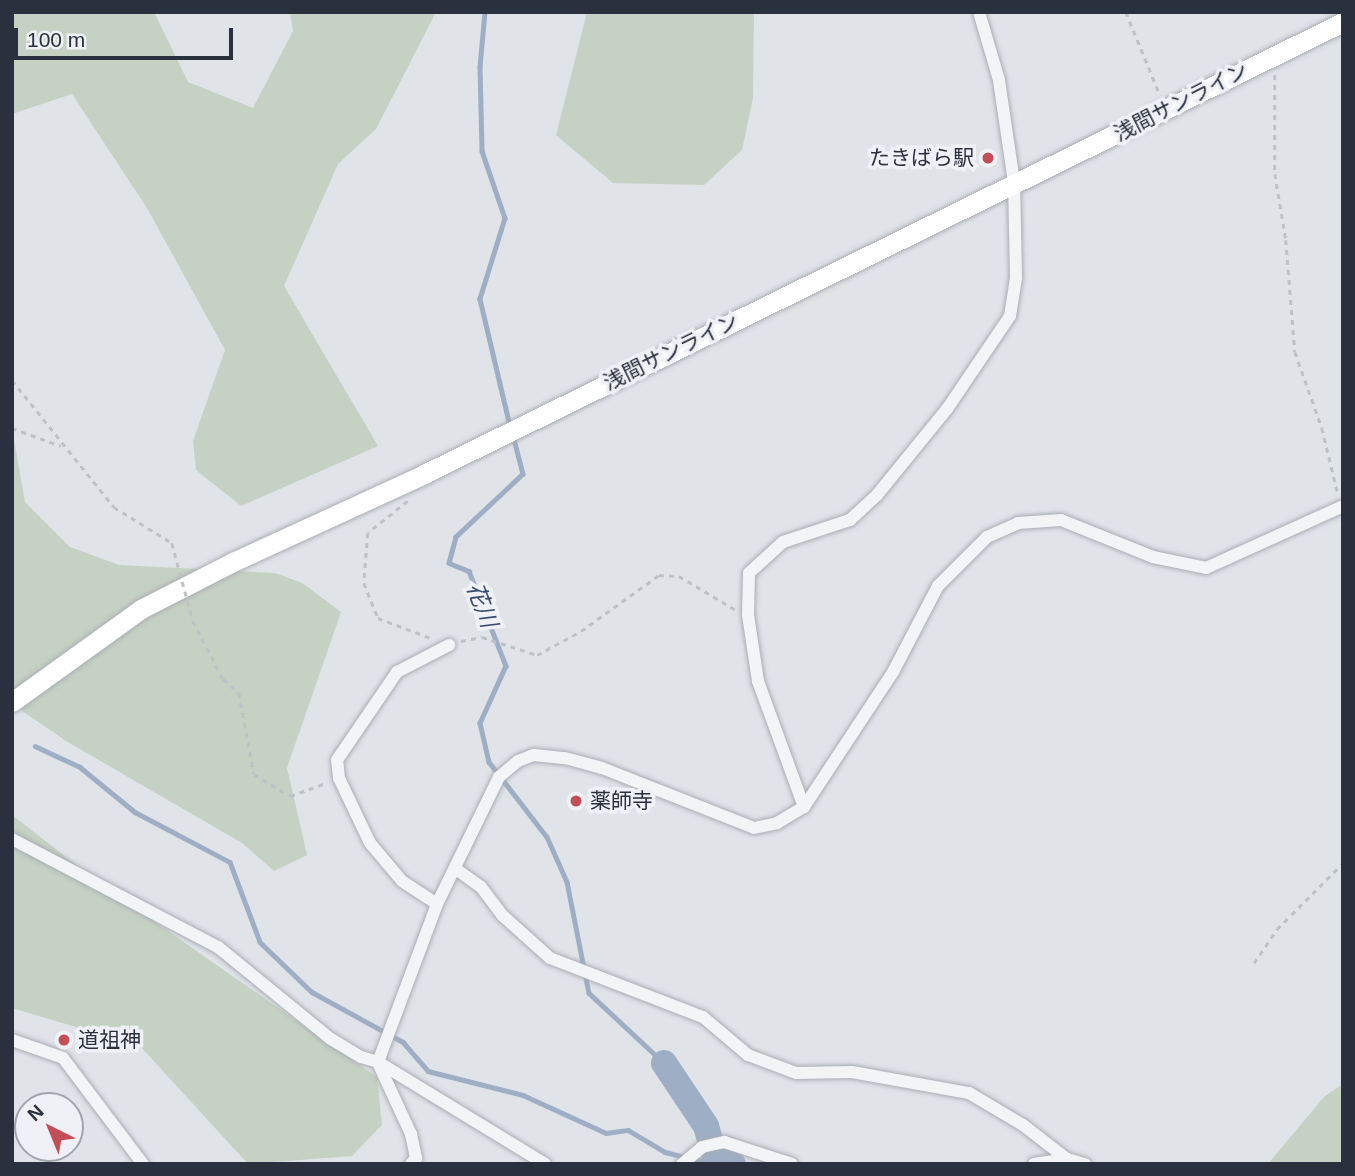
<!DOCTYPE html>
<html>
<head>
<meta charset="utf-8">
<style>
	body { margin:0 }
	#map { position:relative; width:1355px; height:1176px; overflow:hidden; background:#e0e3e8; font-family:Helvetica,"Noto Sans JP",sans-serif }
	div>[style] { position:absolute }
	.green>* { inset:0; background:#c5d1c2 }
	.stream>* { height:4.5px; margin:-2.25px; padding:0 2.25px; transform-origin:2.25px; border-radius:2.25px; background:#9eaec5 }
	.river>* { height:26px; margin:-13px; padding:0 13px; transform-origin:13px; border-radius:13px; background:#9eaec5 }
	.path>* { height:2.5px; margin-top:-1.25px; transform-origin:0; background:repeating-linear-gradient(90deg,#bec1c6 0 5px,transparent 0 10px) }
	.roads { filter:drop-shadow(0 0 2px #a9adb5) drop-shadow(0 0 2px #a9adb5) }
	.street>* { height:12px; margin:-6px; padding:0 6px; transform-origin:6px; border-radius:6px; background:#f2f4f6 }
	.primary>* { height:19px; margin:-9.5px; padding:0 9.5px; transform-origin:9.5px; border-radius:9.5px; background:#fff }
	.path-bridge>* { height:2.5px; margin-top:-1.25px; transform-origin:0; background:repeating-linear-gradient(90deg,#bec1c6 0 5px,transparent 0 10px) }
	.dots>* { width:19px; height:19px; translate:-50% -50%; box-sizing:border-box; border:4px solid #eff1f6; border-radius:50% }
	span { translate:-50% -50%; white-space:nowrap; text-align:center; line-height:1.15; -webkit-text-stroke:7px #eff1f6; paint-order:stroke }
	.street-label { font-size:21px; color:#2a303e }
	.poi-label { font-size:21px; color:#2a303e }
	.right { translate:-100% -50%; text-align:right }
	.left { translate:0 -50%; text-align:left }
	.water-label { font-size:23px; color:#374c6f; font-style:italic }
	.frame { position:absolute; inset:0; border:14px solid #2a303e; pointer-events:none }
	.north { position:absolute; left:14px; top:1092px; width:70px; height:70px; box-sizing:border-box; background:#eff1f6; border:2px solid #a0a4ac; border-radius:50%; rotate:317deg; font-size:19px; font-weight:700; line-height:28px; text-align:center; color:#2a303e }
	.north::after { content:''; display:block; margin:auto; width:24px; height:32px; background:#c44e57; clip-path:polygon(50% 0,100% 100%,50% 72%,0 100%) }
	.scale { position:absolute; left:14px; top:28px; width:219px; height:32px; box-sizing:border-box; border:4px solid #2a303e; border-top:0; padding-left:9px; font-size:21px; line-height:24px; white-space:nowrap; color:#2a303e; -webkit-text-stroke:5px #eff1f6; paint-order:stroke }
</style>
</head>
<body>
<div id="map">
	<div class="green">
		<i style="clip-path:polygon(12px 12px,154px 12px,188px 82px,253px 108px,293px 31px,290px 12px,436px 12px,376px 129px,338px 164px,284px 286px,378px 446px,241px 506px,196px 470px,193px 441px,225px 350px,147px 208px,72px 94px,12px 114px)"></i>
		<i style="clip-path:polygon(587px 12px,754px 12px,753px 98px,742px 150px,704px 185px,613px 183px,556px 135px)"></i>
		<i style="clip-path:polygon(12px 428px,25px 502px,70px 547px,119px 565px,275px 573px,302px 583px,341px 612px,287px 768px,307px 855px,274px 871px,242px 843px,66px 741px,12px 704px)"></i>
		<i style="clip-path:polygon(12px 815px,102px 885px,377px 1077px,382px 1125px,352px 1156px,248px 1164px,140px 1046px,12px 1008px)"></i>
		<i style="clip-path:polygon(1343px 1084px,1343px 1164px,1268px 1164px,1324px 1097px)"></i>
	</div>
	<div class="stream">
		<i style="left:485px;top:12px;width:55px;rotate:95.2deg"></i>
		<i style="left:480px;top:67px;width:84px;rotate:88.6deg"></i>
		<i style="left:482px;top:151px;width:71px;rotate:71.1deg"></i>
		<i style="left:505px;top:218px;width:85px;rotate:107.2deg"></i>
		<i style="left:480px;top:299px;width:130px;rotate:76.7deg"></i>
		<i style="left:513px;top:435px;width:40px;rotate:75.6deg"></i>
		<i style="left:523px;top:474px;width:92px;rotate:136.8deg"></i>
		<i style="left:456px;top:537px;width:27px;rotate:105deg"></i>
		<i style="left:449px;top:563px;width:22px;rotate:22deg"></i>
		<i style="left:469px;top:571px;width:102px;rotate:68.7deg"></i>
		<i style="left:506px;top:666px;width:63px;rotate:114.5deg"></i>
		<i style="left:480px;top:723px;width:40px;rotate:77deg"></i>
		<i style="left:489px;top:762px;width:95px;rotate:52.3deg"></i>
		<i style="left:547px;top:837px;width:49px;rotate:66deg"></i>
		<i style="left:567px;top:882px;width:113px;rotate:78.8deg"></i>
		<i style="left:589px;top:993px;width:103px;rotate:43deg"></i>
		<i style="left:35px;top:746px;width:50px;rotate:25deg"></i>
		<i style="left:80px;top:767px;width:71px;rotate:39.3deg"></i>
		<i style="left:135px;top:812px;width:107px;rotate:27.8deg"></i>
		<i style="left:230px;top:862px;width:85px;rotate:69.4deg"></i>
		<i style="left:260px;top:942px;width:72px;rotate:43.9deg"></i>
		<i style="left:312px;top:992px;width:104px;rotate:28.8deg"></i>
		<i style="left:403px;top:1042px;width:38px;rotate:49deg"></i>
		<i style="left:428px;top:1071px;width:98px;rotate:14.2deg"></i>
		<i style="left:523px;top:1095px;width:91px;rotate:24.6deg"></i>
		<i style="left:606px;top:1133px;width:22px;rotate:-8deg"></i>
		<i style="left:628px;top:1130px;width:43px;rotate:30.7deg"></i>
		<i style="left:665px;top:1152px;width:36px;rotate:14deg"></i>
		<i style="left:700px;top:1161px;width:16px;rotate:-15deg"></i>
	</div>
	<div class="river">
		<i style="left:664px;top:1063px;width:76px;rotate:56.3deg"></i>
		<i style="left:706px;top:1126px;width:32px;rotate:74deg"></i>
		<i style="left:715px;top:1157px;width:19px;rotate:21deg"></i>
	</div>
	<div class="path">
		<i style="left:1126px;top:12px;width:90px;rotate:67.7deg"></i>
		<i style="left:1275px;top:75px;width:99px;rotate:90deg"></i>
		<i style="left:1275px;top:174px;width:67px;rotate:80.5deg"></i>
		<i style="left:1286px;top:240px;width:112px;rotate:85.4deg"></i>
		<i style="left:1295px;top:352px;width:81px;rotate:70.4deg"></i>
		<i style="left:1322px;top:428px;width:68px;rotate:76.4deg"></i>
		<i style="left:12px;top:380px;width:163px;rotate:51.2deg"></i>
		<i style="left:114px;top:507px;width:68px;rotate:31.8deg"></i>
		<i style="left:12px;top:428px;width:52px;rotate:20.2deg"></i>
		<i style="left:408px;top:501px;width:51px;rotate:141.3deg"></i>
		<i style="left:368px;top:533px;width:50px;rotate:94.6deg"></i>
		<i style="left:364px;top:583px;width:38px;rotate:68deg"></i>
		<i style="left:378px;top:618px;width:57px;rotate:20.7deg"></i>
		<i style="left:193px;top:621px;width:65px;rotate:62.7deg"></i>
		<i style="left:223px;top:679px;width:21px;rotate:41deg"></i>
		<i style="left:239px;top:693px;width:82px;rotate:79.5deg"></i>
		<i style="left:254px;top:774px;width:42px;rotate:31.4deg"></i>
		<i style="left:290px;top:796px;width:37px;rotate:-20deg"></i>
		<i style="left:461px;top:641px;width:21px;rotate:-11deg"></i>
		<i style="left:482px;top:637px;width:58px;rotate:18.1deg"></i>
		<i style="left:537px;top:655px;width:50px;rotate:-28.6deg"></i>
		<i style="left:581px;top:631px;width:96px;rotate:-35.7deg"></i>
		<i style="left:659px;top:575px;width:20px;rotate:3deg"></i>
		<i style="left:679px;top:576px;width:66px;rotate:30.8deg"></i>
		<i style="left:1254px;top:963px;width:41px;rotate:-55.9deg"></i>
		<i style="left:1277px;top:929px;width:93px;rotate:-45deg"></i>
	</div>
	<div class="roads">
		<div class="street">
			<i style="left:804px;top:807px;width:134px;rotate:-110.1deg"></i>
			<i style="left:758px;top:681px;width:67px;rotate:-98.6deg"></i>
			<i style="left:748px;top:615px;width:42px;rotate:-88.6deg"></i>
			<i style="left:749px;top:573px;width:46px;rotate:-42.4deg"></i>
			<i style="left:783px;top:542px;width:71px;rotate:-18.2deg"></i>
			<i style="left:850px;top:520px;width:37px;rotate:-43deg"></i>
			<i style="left:877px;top:495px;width:111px;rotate:-50.9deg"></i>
			<i style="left:947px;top:409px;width:112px;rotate:-55.9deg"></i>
			<i style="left:1010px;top:316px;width:39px;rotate:-81deg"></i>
			<i style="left:1016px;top:277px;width:95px;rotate:-91.2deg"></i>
			<i style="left:1014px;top:182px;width:103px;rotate:-98.4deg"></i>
			<i style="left:999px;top:80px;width:71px;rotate:-106.4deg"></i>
			<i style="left:12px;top:839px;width:233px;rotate:27.7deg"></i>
			<i style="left:218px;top:947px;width:146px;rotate:39.2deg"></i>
			<i style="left:331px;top:1039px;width:35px;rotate:31deg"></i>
			<i style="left:361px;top:1057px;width:18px;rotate:16deg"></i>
			<i style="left:378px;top:1062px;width:196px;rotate:31.4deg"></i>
			<i style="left:456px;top:869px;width:31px;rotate:36deg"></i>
			<i style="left:481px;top:887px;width:35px;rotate:53deg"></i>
			<i style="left:502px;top:915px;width:64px;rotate:41.9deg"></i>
			<i style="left:550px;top:958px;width:164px;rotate:21.1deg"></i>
			<i style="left:703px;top:1017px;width:59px;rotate:40.2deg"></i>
			<i style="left:748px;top:1055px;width:51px;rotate:20.6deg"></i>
			<i style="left:796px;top:1073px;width:56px;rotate:-1deg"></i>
			<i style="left:852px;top:1072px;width:119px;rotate:10.2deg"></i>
			<i style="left:969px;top:1093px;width:63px;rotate:30.7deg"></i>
			<i style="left:1023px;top:1125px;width:56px;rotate:37.7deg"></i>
			<i style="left:437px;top:904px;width:42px;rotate:-146.7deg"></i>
			<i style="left:402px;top:881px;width:50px;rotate:-130.1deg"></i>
			<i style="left:370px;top:843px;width:72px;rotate:-115.5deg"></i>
			<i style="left:339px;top:778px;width:18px;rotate:-96deg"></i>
			<i style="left:337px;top:760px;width:107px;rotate:-55.7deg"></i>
			<i style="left:397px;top:672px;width:59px;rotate:-27.4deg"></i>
			<i style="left:12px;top:1040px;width:54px;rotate:19.4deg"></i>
			<i style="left:63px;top:1058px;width:133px;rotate:53deg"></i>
			<i style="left:378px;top:1062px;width:169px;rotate:-69.5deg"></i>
			<i style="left:437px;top:904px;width:141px;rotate:-64deg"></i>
			<i style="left:499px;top:777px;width:25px;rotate:-40deg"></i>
			<i style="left:518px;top:761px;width:17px;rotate:-21deg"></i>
			<i style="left:534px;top:755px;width:31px;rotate:6deg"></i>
			<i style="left:565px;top:758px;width:38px;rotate:15deg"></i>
			<i style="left:602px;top:768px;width:163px;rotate:21.5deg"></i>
			<i style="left:754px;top:828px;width:24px;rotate:-12deg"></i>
			<i style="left:777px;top:823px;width:31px;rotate:-31deg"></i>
			<i style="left:804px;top:807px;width:162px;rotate:-56.6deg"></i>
			<i style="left:893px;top:672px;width:97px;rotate:-62.4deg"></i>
			<i style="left:938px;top:586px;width:69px;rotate:-45deg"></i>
			<i style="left:987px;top:537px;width:34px;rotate:-24deg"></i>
			<i style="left:1018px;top:523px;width:43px;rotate:-4deg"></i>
			<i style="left:1061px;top:520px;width:99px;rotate:21.9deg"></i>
			<i style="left:1153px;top:557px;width:54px;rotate:11.7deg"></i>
			<i style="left:1206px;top:568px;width:150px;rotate:-24.3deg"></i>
			<i style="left:379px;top:1065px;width:76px;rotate:65.1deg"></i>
			<i style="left:411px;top:1134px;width:25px;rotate:78deg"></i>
			<i style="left:416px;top:1158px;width:8px;rotate:130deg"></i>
			<i style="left:682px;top:1164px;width:26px;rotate:-40deg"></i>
			<i style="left:702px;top:1147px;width:23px;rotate:-13deg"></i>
			<i style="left:724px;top:1142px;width:71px;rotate:17.9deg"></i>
			<i style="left:1034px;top:1164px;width:33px;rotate:-9deg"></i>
			<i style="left:1067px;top:1159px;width:19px;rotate:16deg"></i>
		</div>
		<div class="primary">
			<i style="left:12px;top:702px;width:159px;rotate:-35.8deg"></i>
			<i style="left:141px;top:609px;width:103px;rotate:-27.1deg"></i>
			<i style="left:233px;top:562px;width:210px;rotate:-24.7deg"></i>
			<i style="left:424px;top:474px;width:1024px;rotate:-26.19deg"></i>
		</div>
	</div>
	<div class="path-bridge">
		<i style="left:172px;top:543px;width:81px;rotate:74.9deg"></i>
	</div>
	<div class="dots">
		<i style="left:988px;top:158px;background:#c44e57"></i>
		<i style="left:576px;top:801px;background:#c44e57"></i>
		<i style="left:64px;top:1040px;background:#c44e57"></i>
	</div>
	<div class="street-label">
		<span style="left:1181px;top:102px;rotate:-27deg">浅間サンライン</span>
		<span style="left:671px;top:352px;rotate:-26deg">浅間サンライン</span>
	</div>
	<div class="poi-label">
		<span class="right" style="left:974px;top:158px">たきばら駅</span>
		<span class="left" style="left:590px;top:801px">薬師寺</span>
		<span class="left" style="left:78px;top:1040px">道祖神</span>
	</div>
	<div class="water-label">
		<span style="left:482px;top:605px;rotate:69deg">花川</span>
	</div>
	<div class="frame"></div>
	<div class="north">N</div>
	<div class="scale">100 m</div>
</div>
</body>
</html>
